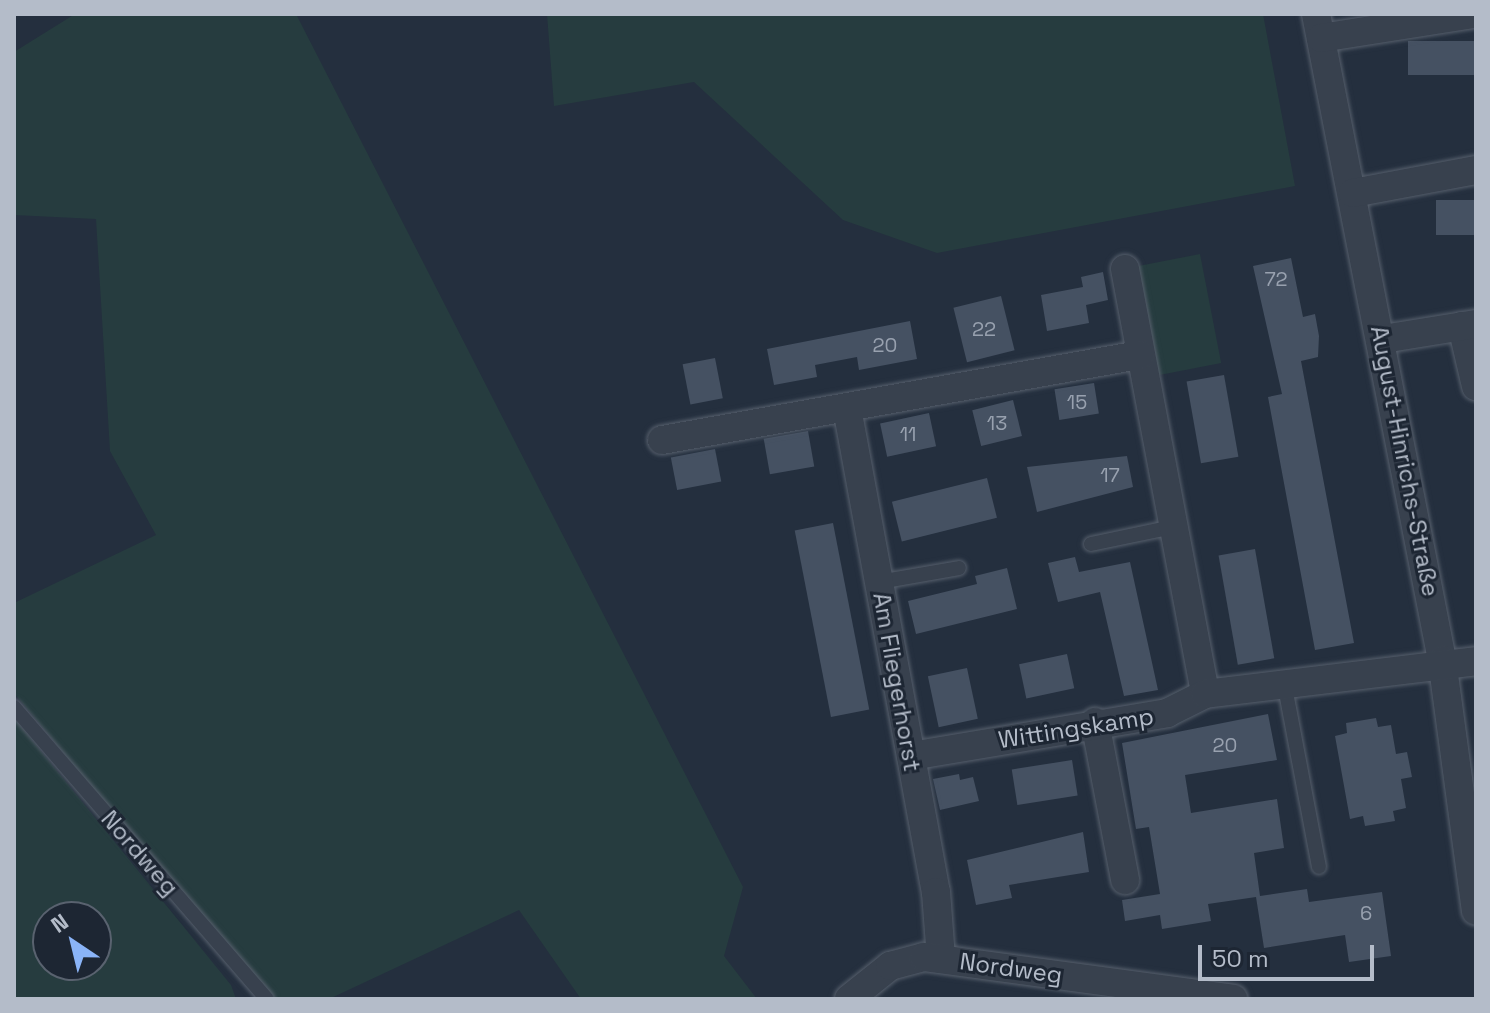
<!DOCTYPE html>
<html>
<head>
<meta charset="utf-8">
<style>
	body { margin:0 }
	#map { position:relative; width:1490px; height:1013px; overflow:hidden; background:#242f3e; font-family:"Space Grotesk",sans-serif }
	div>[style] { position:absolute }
	.green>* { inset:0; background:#263c3f; transform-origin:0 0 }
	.building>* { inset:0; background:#455162; transform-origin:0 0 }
	.roads { filter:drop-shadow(0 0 2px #565f6c) drop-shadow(0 0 2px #565f6c) }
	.service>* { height:14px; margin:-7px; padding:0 7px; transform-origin:7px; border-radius:7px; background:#38414e }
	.minor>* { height:28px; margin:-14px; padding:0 14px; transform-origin:14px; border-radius:14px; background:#38414e }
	span { translate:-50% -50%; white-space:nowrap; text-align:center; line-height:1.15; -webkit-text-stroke:6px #1d2633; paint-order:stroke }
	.number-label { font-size:20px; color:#98a1af }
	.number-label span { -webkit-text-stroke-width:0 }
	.street-label { font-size:24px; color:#b4bcc9 }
	.frame { position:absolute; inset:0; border:16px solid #b4bcc9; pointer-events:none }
	.north { position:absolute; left:32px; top:901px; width:80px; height:80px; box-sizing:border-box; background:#1d2633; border:2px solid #59626f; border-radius:50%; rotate:325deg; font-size:22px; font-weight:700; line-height:32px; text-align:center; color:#b4bcc9 }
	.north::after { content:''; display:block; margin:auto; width:28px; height:36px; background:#8ab4f8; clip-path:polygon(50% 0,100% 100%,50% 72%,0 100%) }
	.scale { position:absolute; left:1198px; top:945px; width:176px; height:36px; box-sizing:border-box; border:4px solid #b4bcc9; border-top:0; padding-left:10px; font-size:24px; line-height:28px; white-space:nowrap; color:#b4bcc9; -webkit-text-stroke:6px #1d2633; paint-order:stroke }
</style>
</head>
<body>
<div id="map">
	<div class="green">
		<i style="clip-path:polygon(75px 14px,296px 14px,743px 887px,724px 956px,757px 999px,581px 999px,519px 910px,329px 999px,267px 999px,14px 693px,14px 603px,156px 535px,110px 451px,96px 219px,14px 215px,14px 52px)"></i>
		<i style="clip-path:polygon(547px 14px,1263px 14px,1295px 186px,937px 253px,843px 220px,694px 82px,554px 106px)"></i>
		<i style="left:1200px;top:254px;width:111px;height:64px;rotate:79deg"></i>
		<i style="clip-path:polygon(evenodd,14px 718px,231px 985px,236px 999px,14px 999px,14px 718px,96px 917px,96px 965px,48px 965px,48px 917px,96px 917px)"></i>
	</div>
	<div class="building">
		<i style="left:1476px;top:41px;width:34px;height:68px;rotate:90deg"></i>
		<i style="left:1476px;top:200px;width:35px;height:40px;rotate:90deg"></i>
		<i style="clip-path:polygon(1291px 258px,1303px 317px,1315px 314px,1319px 336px,1318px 357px,1301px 361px,1354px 643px,1315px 650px,1268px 397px,1282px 394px,1253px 266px)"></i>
		<i style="clip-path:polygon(1103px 272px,1108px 300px,1086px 305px,1089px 323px,1047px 331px,1041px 295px,1083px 287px,1081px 277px)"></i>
		<i style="left:1001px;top:296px;width:56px;height:49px;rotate:76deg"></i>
		<i style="clip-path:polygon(910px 321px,917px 359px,859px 370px,857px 357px,815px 365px,817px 377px,774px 385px,767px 349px)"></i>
		<i style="left:715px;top:358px;width:41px;height:33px;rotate:79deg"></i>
		<i style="left:1224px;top:375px;width:83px;height:38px;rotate:80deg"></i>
		<i style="left:1094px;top:383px;width:31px;height:40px;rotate:81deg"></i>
		<i style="left:1013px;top:400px;width:37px;height:42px;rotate:76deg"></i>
		<i style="left:929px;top:413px;width:34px;height:50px;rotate:78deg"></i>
		<i style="left:808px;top:431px;width:36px;height:45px;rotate:80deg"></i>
		<i style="left:715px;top:449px;width:33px;height:45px;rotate:79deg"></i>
		<i style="clip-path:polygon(1127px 456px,1133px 487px,1037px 512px,1027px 467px)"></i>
		<i style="left:987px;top:478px;width:41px;height:98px;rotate:76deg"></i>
		<i style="left:833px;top:523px;width:190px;height:39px;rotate:79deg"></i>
		<i style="left:1255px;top:549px;width:111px;height:37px;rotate:80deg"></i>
		<i style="clip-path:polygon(1075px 557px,1079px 572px,1130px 562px,1158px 690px,1124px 696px,1100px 592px,1058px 602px,1048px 563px)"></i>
		<i style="clip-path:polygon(1007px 568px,1017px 609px,916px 634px,908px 601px,977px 584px,975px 576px)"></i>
		<i style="left:1067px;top:654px;width:35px;height:49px;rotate:78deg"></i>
		<i style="left:967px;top:668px;width:52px;height:40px;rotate:78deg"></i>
		<i style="clip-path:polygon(1268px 714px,1277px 760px,1185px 775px,1191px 813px,1277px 799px,1284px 848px,1254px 853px,1260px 896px,1307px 889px,1309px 902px,1382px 892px,1391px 956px,1349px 962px,1345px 935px,1264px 948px,1256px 897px,1208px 904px,1211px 921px,1162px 929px,1160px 915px,1125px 921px,1122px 900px,1160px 894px,1149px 827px,1136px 829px,1122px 743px)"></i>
		<i style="clip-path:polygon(1376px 718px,1378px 727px,1391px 725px,1396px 754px,1407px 752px,1412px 777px,1401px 779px,1406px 808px,1393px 811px,1395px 821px,1365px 826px,1363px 816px,1350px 819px,1335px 736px,1347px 733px,1346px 723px)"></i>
		<i style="left:1072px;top:760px;width:36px;height:61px;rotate:81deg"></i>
		<i style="clip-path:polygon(959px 774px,960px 780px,973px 777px,979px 801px,940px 810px,933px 779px)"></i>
		<i style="clip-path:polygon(1083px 832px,1089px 872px,1009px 885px,1012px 898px,976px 905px,967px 860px)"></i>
	</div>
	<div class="roads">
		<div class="service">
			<i style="left:1091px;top:544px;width:84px;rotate:-11.7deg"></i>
			<i style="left:879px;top:582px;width:81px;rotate:-9.9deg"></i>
			<i style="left:1285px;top:687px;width:183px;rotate:79.3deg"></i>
			<i style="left:14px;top:707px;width:386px;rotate:49.1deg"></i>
		</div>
		<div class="minor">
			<i style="left:1316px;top:14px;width:658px;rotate:78.96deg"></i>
			<i style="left:1442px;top:660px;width:253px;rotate:82.3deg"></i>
			<i style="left:1321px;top:38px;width:153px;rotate:-9deg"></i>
			<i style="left:1353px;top:193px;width:125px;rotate:-10.6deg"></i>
			<i style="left:1125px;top:269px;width:432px;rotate:79.3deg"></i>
			<i style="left:1462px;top:326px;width:62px;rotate:76.9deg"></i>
			<i style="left:1383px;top:339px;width:94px;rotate:-9.2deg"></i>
			<i style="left:847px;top:408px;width:492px;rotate:79.6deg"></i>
			<i style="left:936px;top:892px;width:67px;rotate:85.7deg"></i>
			<i style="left:662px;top:440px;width:486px;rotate:-10.1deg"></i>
			<i style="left:1095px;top:722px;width:161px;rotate:79.2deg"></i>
			<i style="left:911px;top:756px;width:260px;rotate:-9.5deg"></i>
			<i style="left:1167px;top:713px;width:42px;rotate:-26.6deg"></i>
			<i style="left:1205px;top:694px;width:273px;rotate:-6.9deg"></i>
			<i style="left:849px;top:999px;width:53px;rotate:-38.8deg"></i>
			<i style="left:890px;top:966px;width:35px;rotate:-15deg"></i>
			<i style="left:924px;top:957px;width:312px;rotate:7.7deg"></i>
		</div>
	</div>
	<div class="number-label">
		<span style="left:1276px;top:279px">72</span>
		<span style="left:984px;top:329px">22</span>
		<span style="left:885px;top:345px">20</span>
		<span style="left:1077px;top:402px">15</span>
		<span style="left:997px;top:423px">13</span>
		<span style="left:908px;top:434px">11</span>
		<span style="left:1110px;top:475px">17</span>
		<span style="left:1225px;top:745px">20</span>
		<span style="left:1366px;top:913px">6</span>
	</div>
	<div class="street-label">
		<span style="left:1405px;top:461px;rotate:79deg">August-Hinrichs-Straße</span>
		<span style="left:897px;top:682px;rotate:80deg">Am Fliegerhorst</span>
		<span style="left:1076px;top:728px;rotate:-9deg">Wittingskamp</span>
		<span style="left:140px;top:853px;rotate:49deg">Nordweg</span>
		<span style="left:1011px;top:968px;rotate:8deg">Nordweg</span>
	</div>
	<div class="frame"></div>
	<div class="north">N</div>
	<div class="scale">50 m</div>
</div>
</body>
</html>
